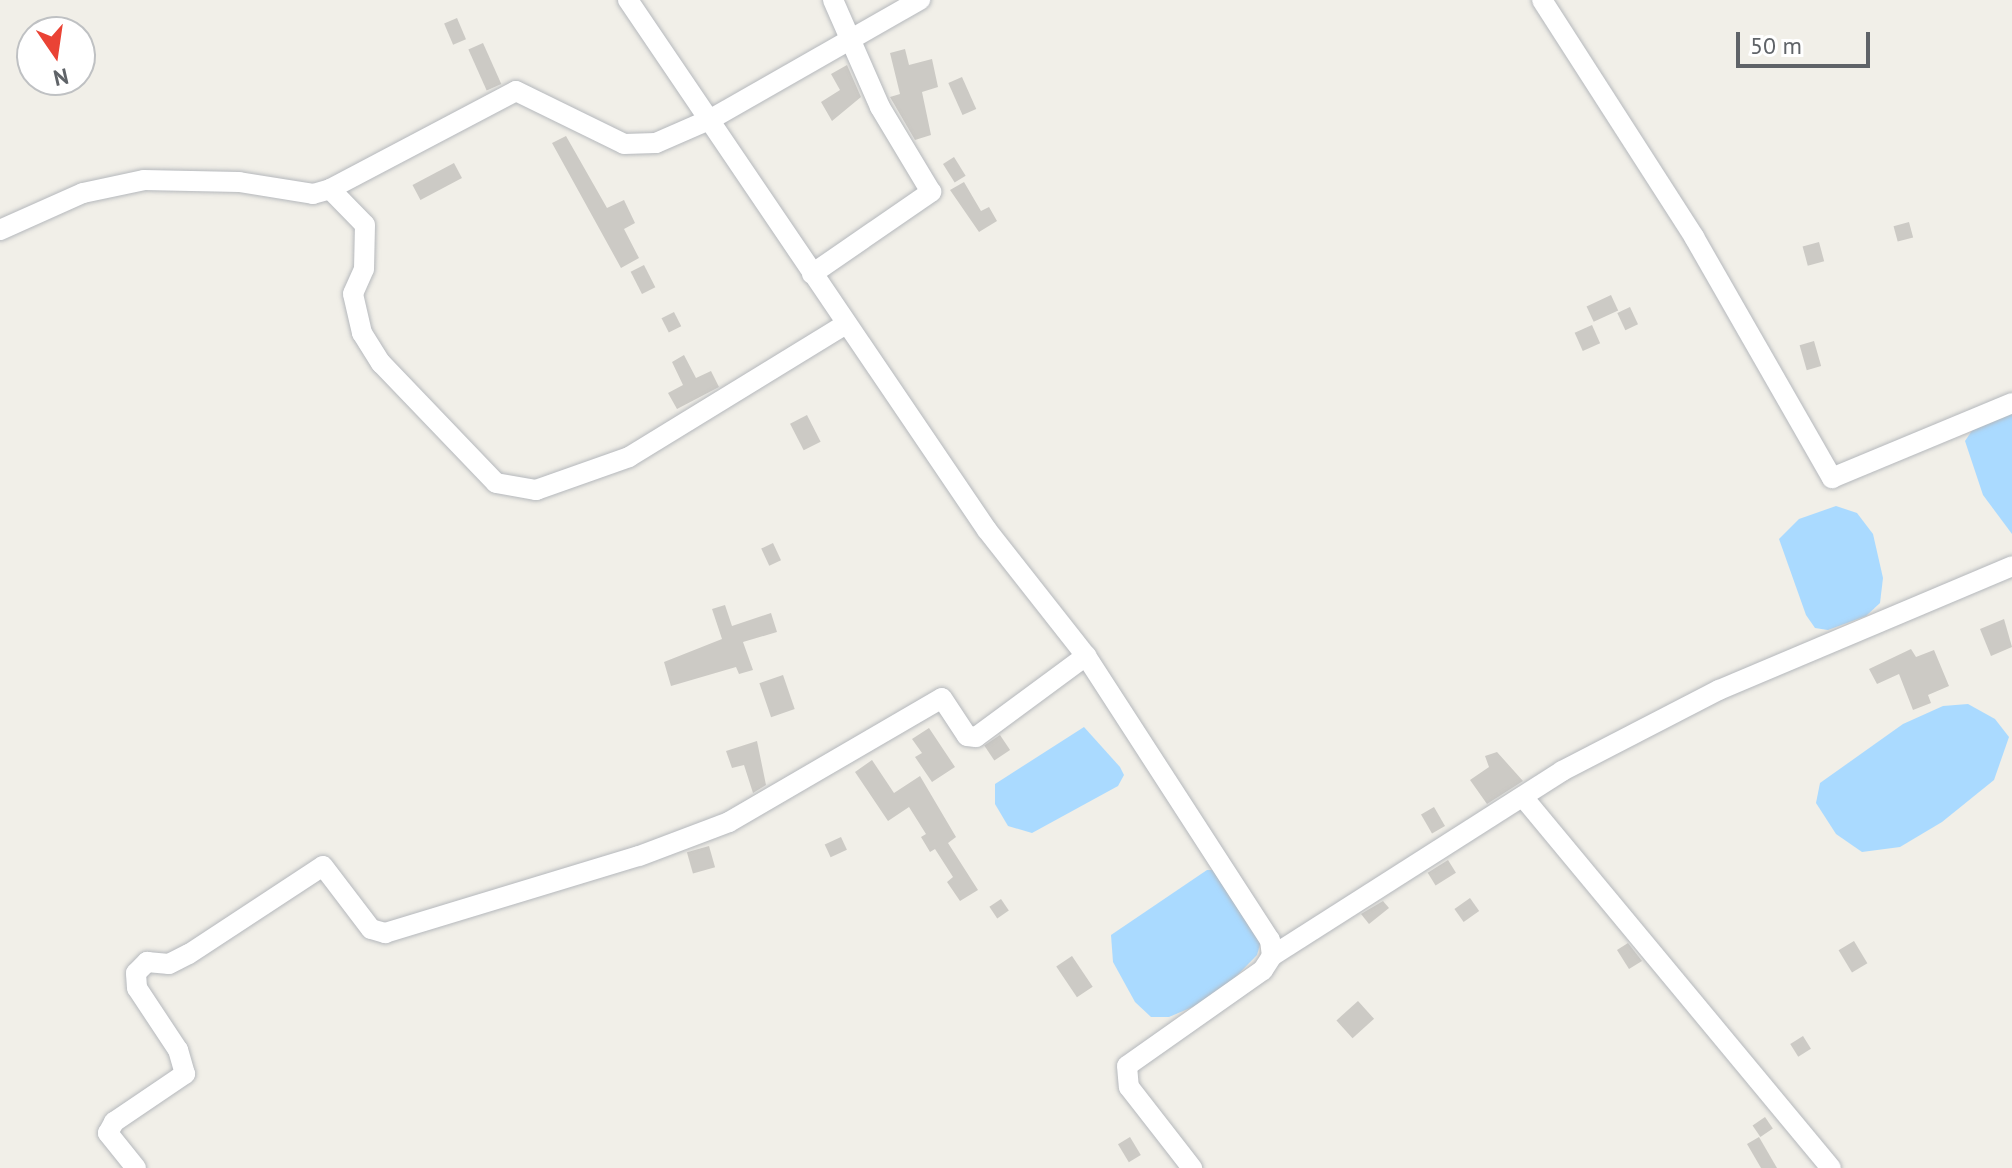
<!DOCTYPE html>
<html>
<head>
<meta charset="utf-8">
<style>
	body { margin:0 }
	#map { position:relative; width:2012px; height:1168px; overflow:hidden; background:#f1efe8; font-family:"PT Sans",sans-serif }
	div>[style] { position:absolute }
	.water>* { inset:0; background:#aadaff }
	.building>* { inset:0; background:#cccac5; transform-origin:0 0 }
	.roads { filter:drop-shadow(0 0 2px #b5b8bc) drop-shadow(0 0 2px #b5b8bc) }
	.street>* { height:20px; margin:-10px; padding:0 10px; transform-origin:10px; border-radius:10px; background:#fff }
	span { translate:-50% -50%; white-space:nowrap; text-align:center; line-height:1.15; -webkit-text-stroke:7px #fff; paint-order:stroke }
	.north { position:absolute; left:16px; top:16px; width:80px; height:80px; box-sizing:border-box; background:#fff; border:2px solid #bfc1c3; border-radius:50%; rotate:167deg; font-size:22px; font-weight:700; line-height:32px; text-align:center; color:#5f6368 }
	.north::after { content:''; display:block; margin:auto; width:28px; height:36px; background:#ea4335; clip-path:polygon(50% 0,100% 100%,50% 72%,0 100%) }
	.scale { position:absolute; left:1736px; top:32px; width:134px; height:36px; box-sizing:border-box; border:4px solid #5f6368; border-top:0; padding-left:10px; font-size:24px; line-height:28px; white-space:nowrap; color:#5f6368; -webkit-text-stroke:6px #fff; paint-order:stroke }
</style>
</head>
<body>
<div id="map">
	<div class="water">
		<i style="clip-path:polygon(2012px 411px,2012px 534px,1983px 495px,1965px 441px,1975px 426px)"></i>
		<i style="clip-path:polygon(1836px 506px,1857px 513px,1873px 534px,1883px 578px,1880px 603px,1866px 616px,1828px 630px,1815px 628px,1806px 615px,1779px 539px,1799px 519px)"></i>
		<i style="clip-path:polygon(1968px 704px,1995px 719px,2009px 737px,1994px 780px,1942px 822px,1900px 847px,1862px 852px,1836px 834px,1816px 803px,1820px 783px,1903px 724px,1943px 706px)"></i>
		<i style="clip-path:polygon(1084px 727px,1120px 767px,1124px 775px,1118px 786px,1032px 833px,1008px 826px,995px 804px,995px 784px)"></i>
		<i style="clip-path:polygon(1207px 870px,1216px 870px,1262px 938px,1257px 955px,1216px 997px,1169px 1017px,1151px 1017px,1135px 1002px,1113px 962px,1111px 935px)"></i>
	</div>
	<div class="building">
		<i style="left:457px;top:18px;width:23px;height:14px;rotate:67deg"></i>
		<i style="left:483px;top:43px;width:45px;height:16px;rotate:66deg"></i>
		<i style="clip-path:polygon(905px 49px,909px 65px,932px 59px,938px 87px,922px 92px,931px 135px,915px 140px,890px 97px,900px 94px,890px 53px)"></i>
		<i style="clip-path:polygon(847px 65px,861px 97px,832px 121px,821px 102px,840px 90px,831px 74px)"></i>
		<i style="left:962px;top:77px;width:35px;height:15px;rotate:66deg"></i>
		<i style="clip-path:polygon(566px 136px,607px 208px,624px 200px,635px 223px,624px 229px,639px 258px,621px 268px,552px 143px)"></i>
		<i style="left:954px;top:157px;width:22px;height:13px;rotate:58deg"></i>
		<i style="left:454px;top:163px;width:17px;height:47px;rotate:62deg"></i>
		<i style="clip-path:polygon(964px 182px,981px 211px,989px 207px,997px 221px,979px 232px,950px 190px)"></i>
		<i style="left:1909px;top:222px;width:16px;height:16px;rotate:75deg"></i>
		<i style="left:1819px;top:242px;width:20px;height:17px;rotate:75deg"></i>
		<i style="left:644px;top:265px;width:25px;height:15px;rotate:63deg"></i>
		<i style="left:1611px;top:295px;width:17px;height:27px;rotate:65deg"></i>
		<i style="left:1630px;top:307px;width:19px;height:14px;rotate:65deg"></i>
		<i style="left:674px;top:312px;width:16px;height:14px;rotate:63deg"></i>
		<i style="left:1592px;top:325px;width:20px;height:19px;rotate:66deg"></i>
		<i style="left:1814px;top:341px;width:26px;height:15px;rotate:74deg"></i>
		<i style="clip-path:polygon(684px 355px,696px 378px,711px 371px,719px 387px,677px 409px,668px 393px,683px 385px,672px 362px)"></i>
		<i style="left:807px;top:415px;width:30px;height:19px;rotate:63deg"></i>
		<i style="left:773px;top:543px;width:19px;height:13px;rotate:65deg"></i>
		<i style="clip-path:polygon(725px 605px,732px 626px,771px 613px,777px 632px,743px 642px,753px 670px,739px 674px,736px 667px,671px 686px,664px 662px,722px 639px,712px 609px)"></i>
		<i style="clip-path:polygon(2004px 619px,2012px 647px,1991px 656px,1980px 629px)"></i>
		<i style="clip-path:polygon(1911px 649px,1916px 657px,1934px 650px,1949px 686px,1928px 695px,1931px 703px,1913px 710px,1899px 674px,1877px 684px,1869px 669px)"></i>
		<i style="left:783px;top:675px;width:36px;height:25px;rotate:71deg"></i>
		<i style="clip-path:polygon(929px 728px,955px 767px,932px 782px,915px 757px,922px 753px,912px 739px)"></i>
		<i style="left:1000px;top:735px;width:18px;height:19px;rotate:56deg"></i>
		<i style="clip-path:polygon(757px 741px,766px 785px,753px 793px,744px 765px,732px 768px,726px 751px)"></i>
		<i style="clip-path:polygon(1497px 752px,1523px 781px,1487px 804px,1470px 780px,1489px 767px,1485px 756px)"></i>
		<i style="clip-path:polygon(872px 760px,894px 793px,920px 776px,956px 837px,948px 843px,978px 890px,960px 901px,947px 882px,953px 877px,935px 849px,930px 852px,921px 837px,926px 834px,909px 807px,888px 821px,855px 772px)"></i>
		<i style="left:1434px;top:807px;width:22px;height:15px;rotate:60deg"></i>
		<i style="left:841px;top:837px;width:14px;height:18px;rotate:65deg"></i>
		<i style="left:709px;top:846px;width:22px;height:23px;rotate:74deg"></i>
		<i style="left:1448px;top:860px;width:15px;height:24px;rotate:58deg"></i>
		<i style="left:1470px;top:898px;width:16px;height:19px;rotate:55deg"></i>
		<i style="left:1001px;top:899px;width:14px;height:14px;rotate:56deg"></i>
		<i style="clip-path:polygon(1383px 901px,1389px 908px,1369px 924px,1361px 914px)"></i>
		<i style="left:1854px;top:941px;width:26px;height:18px;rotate:59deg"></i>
		<i style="clip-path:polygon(1628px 943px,1642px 961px,1629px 969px,1617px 950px)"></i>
		<i style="left:1072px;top:956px;width:37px;height:19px;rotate:56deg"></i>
		<i style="left:1358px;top:1001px;width:24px;height:29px;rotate:48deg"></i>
		<i style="left:1803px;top:1036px;width:15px;height:15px;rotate:58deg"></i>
		<i style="left:1765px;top:1117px;width:14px;height:15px;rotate:56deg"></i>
		<i style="left:1130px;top:1137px;width:21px;height:14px;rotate:59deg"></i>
		<i style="clip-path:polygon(1759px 1137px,1777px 1168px,1761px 1168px,1747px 1144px)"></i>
	</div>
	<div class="roads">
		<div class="street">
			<i style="left:628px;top:0;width:640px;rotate:55.89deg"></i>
			<i style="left:987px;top:530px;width:160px;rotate:51.8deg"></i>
			<i style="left:1086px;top:656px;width:338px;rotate:57.1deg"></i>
			<i style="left:1270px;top:940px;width:16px;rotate:83deg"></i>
			<i style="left:1272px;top:956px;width:17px;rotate:123deg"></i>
			<i style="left:1263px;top:970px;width:166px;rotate:144.8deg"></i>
			<i style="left:1127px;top:1066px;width:21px;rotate:85deg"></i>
			<i style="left:1129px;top:1087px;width:103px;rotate:52.1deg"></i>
			<i style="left:1542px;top:0;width:282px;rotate:57.3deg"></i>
			<i style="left:1694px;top:237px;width:278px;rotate:60.2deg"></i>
			<i style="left:1832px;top:478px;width:195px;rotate:-22.6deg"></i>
			<i style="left:330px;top:189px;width:50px;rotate:45.8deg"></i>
			<i style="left:365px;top:225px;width:44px;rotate:91.3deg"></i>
			<i style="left:364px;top:269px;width:27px;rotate:114deg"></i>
			<i style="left:353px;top:294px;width:40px;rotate:77deg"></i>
			<i style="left:362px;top:333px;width:36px;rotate:58deg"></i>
			<i style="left:381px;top:363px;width:166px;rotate:46.2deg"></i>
			<i style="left:496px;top:483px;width:41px;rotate:9.9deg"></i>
			<i style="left:536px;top:490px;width:99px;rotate:-19.5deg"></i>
			<i style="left:629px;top:457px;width:255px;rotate:-31.5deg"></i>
			<i style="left:0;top:230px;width:91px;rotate:-24deg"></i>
			<i style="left:83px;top:193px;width:62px;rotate:-12deg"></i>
			<i style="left:144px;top:180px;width:95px;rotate:1.2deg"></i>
			<i style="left:239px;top:182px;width:75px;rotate:9.2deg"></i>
			<i style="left:313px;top:194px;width:18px;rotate:-16deg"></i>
			<i style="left:330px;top:189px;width:210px;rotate:-27.8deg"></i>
			<i style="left:516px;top:91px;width:120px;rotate:26.1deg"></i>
			<i style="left:624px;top:144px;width:32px;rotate:-2deg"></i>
			<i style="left:656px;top:143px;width:60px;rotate:-23.6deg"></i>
			<i style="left:711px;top:119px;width:241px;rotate:-29.7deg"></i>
			<i style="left:812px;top:274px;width:145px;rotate:-34.6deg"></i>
			<i style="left:931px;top:192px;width:99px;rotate:-121deg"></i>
			<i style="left:880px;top:107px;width:117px;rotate:-113.7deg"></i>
			<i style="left:1523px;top:797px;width:482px;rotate:50.3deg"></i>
			<i style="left:1272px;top:956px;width:344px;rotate:-32.5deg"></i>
			<i style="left:1562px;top:771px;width:177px;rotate:-27.3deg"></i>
			<i style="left:1719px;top:690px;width:318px;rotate:-22.9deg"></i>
			<i style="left:136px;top:1168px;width:45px;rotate:-128.7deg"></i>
			<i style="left:108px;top:1133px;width:13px;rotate:-61deg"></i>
			<i style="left:114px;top:1122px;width:86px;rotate:-34.1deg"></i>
			<i style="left:185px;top:1074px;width:25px;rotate:-106deg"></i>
			<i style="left:178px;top:1050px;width:74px;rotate:-123.5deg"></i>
			<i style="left:137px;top:988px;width:15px;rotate:-94deg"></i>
			<i style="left:136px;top:973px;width:16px;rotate:-45deg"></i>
			<i style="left:147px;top:962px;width:22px;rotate:5deg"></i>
			<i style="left:169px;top:964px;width:22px;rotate:-27deg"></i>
			<i style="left:189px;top:954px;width:160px;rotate:-33.3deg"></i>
			<i style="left:323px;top:866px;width:79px;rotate:52.7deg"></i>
			<i style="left:371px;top:929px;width:15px;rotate:16deg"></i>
			<i style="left:385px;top:933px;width:265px;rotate:-16.9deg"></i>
			<i style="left:639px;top:856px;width:96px;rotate:-20.7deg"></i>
			<i style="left:729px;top:822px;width:246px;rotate:-30.2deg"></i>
			<i style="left:942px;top:698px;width:45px;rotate:56.7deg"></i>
			<i style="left:967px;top:736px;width:9px;rotate:6deg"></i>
			<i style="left:976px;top:737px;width:137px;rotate:-36.4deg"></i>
		</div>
	</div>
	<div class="north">N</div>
	<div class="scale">50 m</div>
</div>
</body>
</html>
